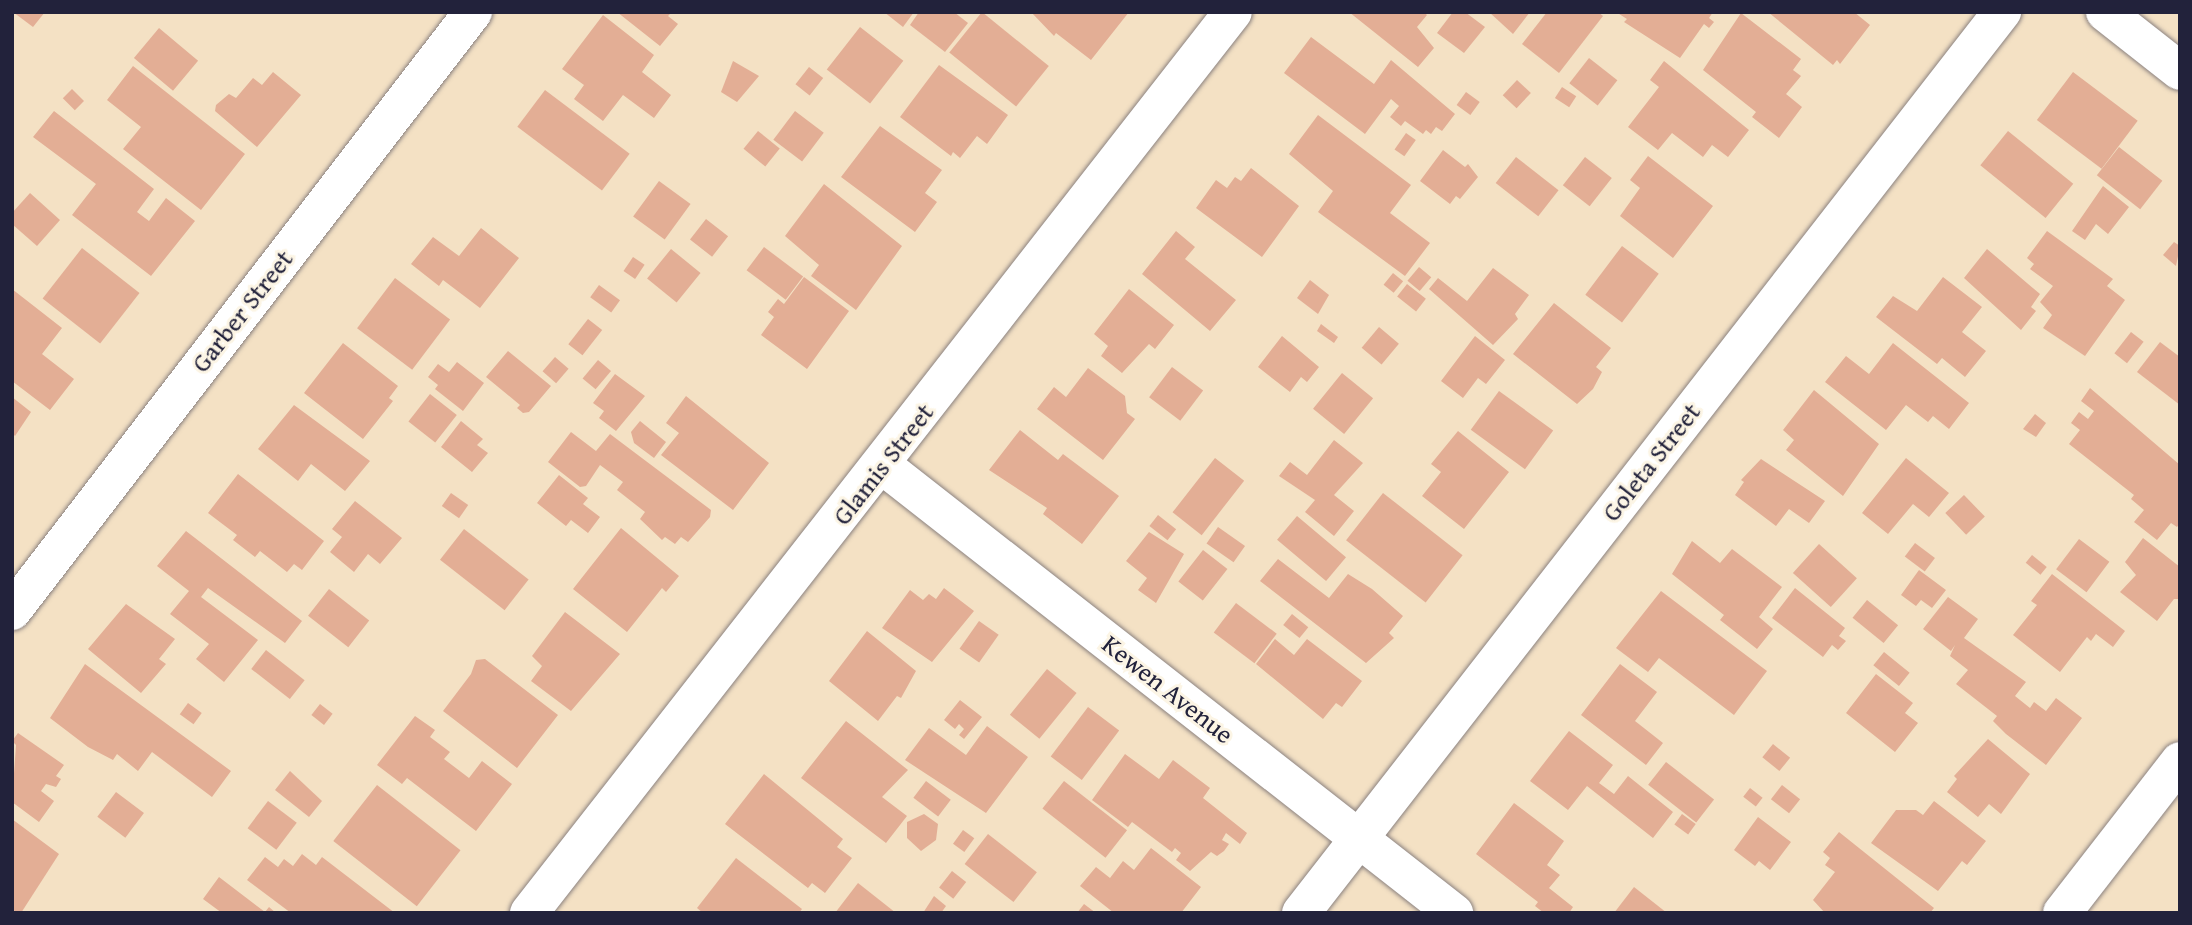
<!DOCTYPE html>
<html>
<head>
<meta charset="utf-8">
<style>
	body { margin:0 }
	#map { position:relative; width:2192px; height:925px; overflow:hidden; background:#f4e1c4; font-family:"Gentium Book Plus",serif }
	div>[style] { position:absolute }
	.building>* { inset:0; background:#e3ae95; transform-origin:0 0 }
	.roads { filter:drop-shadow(0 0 2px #8b8280) drop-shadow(0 0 2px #8b8280) }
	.street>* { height:38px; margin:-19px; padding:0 19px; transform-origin:19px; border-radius:19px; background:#fff }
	span { translate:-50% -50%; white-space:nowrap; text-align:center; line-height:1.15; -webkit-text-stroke:6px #fcf5e5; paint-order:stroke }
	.street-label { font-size:26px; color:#22223b }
	.frame { position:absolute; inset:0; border:14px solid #22223b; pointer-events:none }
</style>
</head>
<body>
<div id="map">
	<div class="building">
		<i style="clip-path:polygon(13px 12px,45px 12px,33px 27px)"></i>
		<i style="clip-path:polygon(617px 12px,672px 12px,668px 16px,678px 24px,660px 46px)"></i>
		<i style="clip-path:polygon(884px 12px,914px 12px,903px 27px)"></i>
		<i style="clip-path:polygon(919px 12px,954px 12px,968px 23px,945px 52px,910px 25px)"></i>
		<i style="left:982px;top:12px;width:86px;height:52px;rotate:39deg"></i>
		<i style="clip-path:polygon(1031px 12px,1129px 12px,1091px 60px,1056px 33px,1054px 36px)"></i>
		<i style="clip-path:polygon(1349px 12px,1424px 12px,1427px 15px,1417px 27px,1434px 48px,1418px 67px)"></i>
		<i style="clip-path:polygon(1453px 12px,1465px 12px,1485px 27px,1464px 53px,1437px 33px)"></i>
		<i style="clip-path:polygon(1489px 12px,1530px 12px,1513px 34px)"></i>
		<i style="clip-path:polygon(1547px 12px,1598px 12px,1603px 16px,1559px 73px,1522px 44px)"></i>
		<i style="clip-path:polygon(1616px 12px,1713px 12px,1709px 18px,1714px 22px,1709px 28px,1704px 24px,1680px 58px,1624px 22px,1627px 19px)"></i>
		<i style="clip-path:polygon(1768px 12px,1854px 12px,1870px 25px,1840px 64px,1837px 60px,1833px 65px)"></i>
		<i style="clip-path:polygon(1741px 13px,1801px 59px,1793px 70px,1801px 76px,1786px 94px,1802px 107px,1779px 138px,1752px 117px,1756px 112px,1703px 70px)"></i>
		<i style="clip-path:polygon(603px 15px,654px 55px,642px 72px,671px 95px,654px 118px,623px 95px,603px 121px,574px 99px,584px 85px,562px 69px)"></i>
		<i style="left:860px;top:27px;width:55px;height:54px;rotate:38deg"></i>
		<i style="left:159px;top:28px;width:51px;height:39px;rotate:40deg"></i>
		<i style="clip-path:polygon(1311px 37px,1374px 84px,1391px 60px,1455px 114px,1442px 131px,1436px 127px,1431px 134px,1426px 130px,1423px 134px,1405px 121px,1401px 126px,1390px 117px,1399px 106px,1391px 99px,1365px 134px,1284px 73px)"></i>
		<i style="left:1589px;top:58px;width:36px;height:32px;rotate:38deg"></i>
		<i style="clip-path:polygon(733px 61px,759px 76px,737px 102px,721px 92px)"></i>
		<i style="clip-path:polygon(1664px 61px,1749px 130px,1728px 157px,1712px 145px,1703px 157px,1672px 133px,1658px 150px,1628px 127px,1659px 87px,1650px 80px)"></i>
		<i style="clip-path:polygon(939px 65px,1008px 115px,987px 144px,977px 136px,960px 158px,953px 152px,951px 156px,900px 117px)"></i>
		<i style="clip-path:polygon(133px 66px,245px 154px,201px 210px,123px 149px,141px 127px,107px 100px)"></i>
		<i style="left:809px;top:67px;width:18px;height:22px;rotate:38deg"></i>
		<i style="clip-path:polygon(273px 72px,301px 95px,257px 147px,215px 111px,216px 105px,229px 94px,236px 98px,253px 78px,262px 85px)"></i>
		<i style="left:2073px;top:72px;width:81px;height:60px;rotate:37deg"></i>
		<i style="left:1517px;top:80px;width:19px;height:21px;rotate:43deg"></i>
		<i style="left:1562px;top:87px;width:17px;height:13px;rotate:33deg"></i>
		<i style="left:72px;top:89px;width:17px;height:13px;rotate:45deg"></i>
		<i style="left:545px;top:90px;width:106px;height:46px;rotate:37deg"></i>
		<i style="left:1466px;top:92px;width:17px;height:16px;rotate:36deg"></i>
		<i style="clip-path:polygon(54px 111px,154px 189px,137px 212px,149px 221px,166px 198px,195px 221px,151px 276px,72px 215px,96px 184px,33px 137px)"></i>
		<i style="left:795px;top:111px;width:36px;height:36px;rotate:37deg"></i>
		<i style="clip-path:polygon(1318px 115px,1411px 185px,1390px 213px,1430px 243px,1405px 276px,1318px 212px,1333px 191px,1289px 154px)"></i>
		<i style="clip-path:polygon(880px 126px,942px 170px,925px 193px,937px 202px,915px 232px,841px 177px)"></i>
		<i style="left:758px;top:131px;width:28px;height:23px;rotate:39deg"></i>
		<i style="left:2008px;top:131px;width:84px;height:44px;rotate:39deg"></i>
		<i style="left:1406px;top:133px;width:12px;height:20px;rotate:35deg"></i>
		<i style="left:2119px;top:147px;width:55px;height:36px;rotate:38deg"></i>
		<i style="clip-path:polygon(1443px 150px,1465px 167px,1468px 164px,1478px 177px,1460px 199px,1456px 196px,1450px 204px,1420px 181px)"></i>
		<i style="clip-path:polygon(1648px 156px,1713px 206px,1673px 258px,1620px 216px,1640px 188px,1630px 180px)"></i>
		<i style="left:1516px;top:157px;width:54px;height:33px;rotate:38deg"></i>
		<i style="left:1585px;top:157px;width:34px;height:36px;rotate:38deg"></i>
		<i style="clip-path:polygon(1251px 168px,1299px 206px,1262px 257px,1196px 208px,1216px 180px,1227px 188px,1235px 177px,1241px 181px)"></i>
		<i style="left:659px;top:181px;width:39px;height:44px;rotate:36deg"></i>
		<i style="clip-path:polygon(824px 184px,902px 246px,856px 310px,811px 276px,819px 265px,785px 236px)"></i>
		<i style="clip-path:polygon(2103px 186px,2129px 207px,2108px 234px,2096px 224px,2085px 240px,2072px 231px)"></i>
		<i style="clip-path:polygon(30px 193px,60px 220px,37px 246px,12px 224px,12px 213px)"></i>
		<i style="left:706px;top:219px;width:28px;height:26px;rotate:38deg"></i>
		<i style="clip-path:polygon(481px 228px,519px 258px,480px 308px,443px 280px,439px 286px,411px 264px,433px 237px,459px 256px)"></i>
		<i style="clip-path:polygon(1176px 231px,1195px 247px,1185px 259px,1236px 300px,1210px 331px,1142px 274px)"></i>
		<i style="clip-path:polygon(2047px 231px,2113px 279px,2107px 286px,2125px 300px,2085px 356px,2043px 328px,2052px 315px,2040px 302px,2053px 286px,2030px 269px,2034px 264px,2027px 258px)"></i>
		<i style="clip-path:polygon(2174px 242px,2180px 246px,2176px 266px,2163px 255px)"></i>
		<i style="left:1622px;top:246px;width:46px;height:61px;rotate:37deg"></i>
		<i style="left:764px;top:247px;width:49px;height:29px;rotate:37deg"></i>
		<i style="left:82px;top:248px;width:73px;height:64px;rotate:38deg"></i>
		<i style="left:671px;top:249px;width:38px;height:38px;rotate:39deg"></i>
		<i style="clip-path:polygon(1987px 249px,2040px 294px,2031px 307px,2036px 311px,2021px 330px,1964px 278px)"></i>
		<i style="left:633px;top:257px;width:14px;height:17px;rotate:34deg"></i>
		<i style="left:1419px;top:267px;width:16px;height:18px;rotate:40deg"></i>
		<i style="clip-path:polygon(1493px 268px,1529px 295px,1515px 314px,1518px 319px,1493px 345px,1429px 289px,1438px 278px,1467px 301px)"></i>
		<i style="left:1393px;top:273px;width:13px;height:15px;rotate:39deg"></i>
		<i style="clip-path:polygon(804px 277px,849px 311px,807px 369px,761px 335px,774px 317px,768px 312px,778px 299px,784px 304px)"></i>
		<i style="clip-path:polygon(1943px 277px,1982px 307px,1962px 332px,1986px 351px,1965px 377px,1942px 358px,1937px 364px,1876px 317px,1893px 296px,1917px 311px)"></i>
		<i style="left:395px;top:278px;width:69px;height:63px;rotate:37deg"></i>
		<i style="clip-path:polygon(1310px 280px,1329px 295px,1318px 314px,1297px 298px)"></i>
		<i style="left:1407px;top:284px;width:24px;height:16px;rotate:38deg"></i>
		<i style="left:599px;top:285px;width:26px;height:15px;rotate:36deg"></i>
		<i style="clip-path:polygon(12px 289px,62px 328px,42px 354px,74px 379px,50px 410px,12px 381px)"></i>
		<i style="clip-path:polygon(1129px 289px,1174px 325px,1155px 349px,1149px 344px,1122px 373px,1101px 356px,1108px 346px,1094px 334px)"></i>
		<i style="clip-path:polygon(1554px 303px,1611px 348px,1596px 367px,1602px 372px,1593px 389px,1577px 404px,1513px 354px)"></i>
		<i style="left:588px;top:319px;width:18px;height:32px;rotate:38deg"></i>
		<i style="clip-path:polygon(1321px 324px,1338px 337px,1334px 343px,1317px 331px)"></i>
		<i style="left:1379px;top:327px;width:26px;height:27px;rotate:40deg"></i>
		<i style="left:2131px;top:332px;width:16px;height:27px;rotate:38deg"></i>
		<i style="clip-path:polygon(1282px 336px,1319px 367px,1307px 382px,1301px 377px,1290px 392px,1258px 367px)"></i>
		<i style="clip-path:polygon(1475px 336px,1505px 360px,1486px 384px,1478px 378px,1463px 398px,1441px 381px)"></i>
		<i style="clip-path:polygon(2160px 342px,2180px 357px,2180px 405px,2137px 372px)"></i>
		<i style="clip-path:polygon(343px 343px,398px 386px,389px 398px,393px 401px,363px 439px,304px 393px)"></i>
		<i style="clip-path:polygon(1893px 343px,1969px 403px,1949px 429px,1933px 416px,1928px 422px,1906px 405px,1886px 430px,1825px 382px,1846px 356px,1869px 374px)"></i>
		<i style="clip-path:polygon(508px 351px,551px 386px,529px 412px,523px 413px,517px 408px,520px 405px,486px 377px)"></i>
		<i style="left:555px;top:357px;width:18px;height:19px;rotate:41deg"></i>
		<i style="left:598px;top:360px;width:17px;height:24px;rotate:40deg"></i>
		<i style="clip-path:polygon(457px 362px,484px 383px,463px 411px,435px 389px,438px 385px,428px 377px,438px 364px,449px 372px)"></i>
		<i style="left:1172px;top:367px;width:39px;height:38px;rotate:37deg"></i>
		<i style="clip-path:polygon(1088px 368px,1125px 396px,1127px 413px,1135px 419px,1103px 460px,1037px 409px,1054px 387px,1066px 397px)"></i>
		<i style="left:1342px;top:373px;width:40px;height:46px;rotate:39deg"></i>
		<i style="clip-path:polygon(615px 374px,645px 396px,616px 431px,599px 418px,604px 411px,593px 403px)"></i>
		<i style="clip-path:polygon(2090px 388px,2180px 465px,2180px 523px,2177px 527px,2171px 523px,2157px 540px,2134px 522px,2144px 510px,2131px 499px,2134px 495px,2069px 444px,2080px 430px,2071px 423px,2079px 412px,2088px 419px,2094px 411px,2081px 401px)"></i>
		<i style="clip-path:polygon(1814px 390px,1879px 444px,1843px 496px,1786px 450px,1794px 440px,1783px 430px)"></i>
		<i style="left:1499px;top:391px;width:67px;height:48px;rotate:36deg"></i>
		<i style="left:430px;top:394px;width:34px;height:35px;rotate:38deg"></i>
		<i style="clip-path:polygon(686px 396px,769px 463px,733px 510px,661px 455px,679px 433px,666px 423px)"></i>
		<i style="clip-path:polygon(12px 397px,31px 412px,15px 436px,12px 433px)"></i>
		<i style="clip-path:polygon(294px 405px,370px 461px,345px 491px,311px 464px,298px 481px,258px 449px)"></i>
		<i style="clip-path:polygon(2035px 414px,2046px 423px,2036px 437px,2023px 429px)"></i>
		<i style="clip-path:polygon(461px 421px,483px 439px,477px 445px,488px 453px,472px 472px,441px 447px)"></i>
		<i style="clip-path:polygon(640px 421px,666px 442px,654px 458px,634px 443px,631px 432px)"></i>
		<i style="clip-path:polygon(1020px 430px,1058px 460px,1063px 454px,1119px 496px,1082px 544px,1043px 514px,1047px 508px,989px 470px)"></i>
		<i style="clip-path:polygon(1458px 431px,1509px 472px,1464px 529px,1422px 496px,1441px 472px,1431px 464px)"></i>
		<i style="clip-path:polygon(571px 432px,596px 451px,610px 434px,711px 510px,710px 517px,688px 542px,681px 537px,675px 544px,665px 537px,662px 540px,640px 519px,645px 512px,617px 490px,623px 482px,600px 465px,586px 486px,580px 487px,548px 462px)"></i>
		<i style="clip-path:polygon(1334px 440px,1363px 463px,1334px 495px,1354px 511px,1334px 536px,1305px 512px,1315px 500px,1279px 476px,1290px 462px,1307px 475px)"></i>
		<i style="left:1215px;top:458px;width:37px;height:69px;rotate:38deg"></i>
		<i style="clip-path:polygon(1906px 458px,1949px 493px,1929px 517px,1913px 504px,1888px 534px,1862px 513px)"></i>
		<i style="clip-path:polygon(1761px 459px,1825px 501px,1809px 523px,1789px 509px,1776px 526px,1735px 495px,1744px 482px,1741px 480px)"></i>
		<i style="clip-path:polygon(238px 474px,324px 541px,302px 570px,294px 564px,287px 572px,260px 551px,255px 557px,233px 540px,237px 535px,208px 513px)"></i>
		<i style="clip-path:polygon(559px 475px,588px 498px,583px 504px,600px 517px,588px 533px,571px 520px,566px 526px,537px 503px)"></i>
		<i style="left:451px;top:493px;width:21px;height:16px;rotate:35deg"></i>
		<i style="left:1383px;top:493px;width:101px;height:60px;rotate:38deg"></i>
		<i style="left:1964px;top:495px;width:30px;height:26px;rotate:46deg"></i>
		<i style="clip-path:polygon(355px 501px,402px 538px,380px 564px,368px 554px,354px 572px,330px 552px,342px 537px,332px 529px)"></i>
		<i style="left:1158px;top:515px;width:23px;height:14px;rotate:38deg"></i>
		<i style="left:1297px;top:516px;width:64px;height:31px;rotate:40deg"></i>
		<i style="left:1218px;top:527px;width:33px;height:20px;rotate:35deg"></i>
		<i style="clip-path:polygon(621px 528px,679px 576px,666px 592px,662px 588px,627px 632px,573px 589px)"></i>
		<i style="left:464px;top:529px;width:82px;height:39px;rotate:38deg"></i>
		<i style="clip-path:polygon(186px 531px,302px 621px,285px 643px,208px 588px,201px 597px,258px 640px,224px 682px,196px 659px,209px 644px,170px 614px,189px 591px,157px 566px)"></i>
		<i style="clip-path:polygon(1149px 532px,1184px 554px,1156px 603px,1138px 590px,1147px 578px,1126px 561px)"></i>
		<i style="clip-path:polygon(2143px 538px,2180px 567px,2180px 599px,2174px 599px,2157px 621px,2120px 592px,2136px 575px,2125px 562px)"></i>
		<i style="left:2079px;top:539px;width:38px;height:38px;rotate:37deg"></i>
		<i style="clip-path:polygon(1692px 541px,1720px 563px,1732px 549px,1782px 587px,1759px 617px,1773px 629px,1757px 649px,1720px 620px,1724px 615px,1672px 574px)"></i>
		<i style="left:1915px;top:543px;width:25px;height:17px;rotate:37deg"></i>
		<i style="left:1819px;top:544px;width:51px;height:39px;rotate:42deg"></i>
		<i style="left:1203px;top:550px;width:31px;height:40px;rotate:38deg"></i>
		<i style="left:2032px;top:555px;width:19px;height:10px;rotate:39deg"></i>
		<i style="clip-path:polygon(1278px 559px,1329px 598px,1348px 574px,1372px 589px,1403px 616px,1389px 633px,1394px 638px,1366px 663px,1260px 581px)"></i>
		<i style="clip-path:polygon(1919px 570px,1946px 590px,1932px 608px,1921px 600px,1916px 606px,1901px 595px)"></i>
		<i style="clip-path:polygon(2052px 574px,2125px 631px,2113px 647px,2096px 634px,2091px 641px,2087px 637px,2060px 672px,2013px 635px,2037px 605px,2031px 601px)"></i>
		<i style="clip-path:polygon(944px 588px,974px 611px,932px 662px,882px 628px,910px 590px,923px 600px,929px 594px,936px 599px)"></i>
		<i style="clip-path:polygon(1795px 588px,1845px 628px,1839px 636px,1846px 641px,1838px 650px,1832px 645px,1823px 657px,1772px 618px)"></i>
		<i style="left:329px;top:589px;width:51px;height:34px;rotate:38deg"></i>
		<i style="clip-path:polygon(1661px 591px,1767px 671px,1734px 715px,1659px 658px,1648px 672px,1616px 648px)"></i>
		<i style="clip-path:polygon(1948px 597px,1978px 619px,1964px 638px,2026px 682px,2015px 696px,2030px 708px,2034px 702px,2046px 711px,2056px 698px,2082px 718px,2046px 765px,2006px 734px,1993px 721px,1997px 716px,1956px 684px,1968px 670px,1950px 656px,1955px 645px,1951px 651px,1923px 629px)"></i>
		<i style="left:1867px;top:600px;width:40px;height:23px;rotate:39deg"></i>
		<i style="left:1236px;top:603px;width:51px;height:37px;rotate:37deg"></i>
		<i style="clip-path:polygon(126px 604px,175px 639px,159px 659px,166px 664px,141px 693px,88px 649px)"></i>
		<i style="clip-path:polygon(565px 612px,620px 654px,571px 711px,531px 681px,542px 666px,532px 656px)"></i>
		<i style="left:1292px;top:614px;width:21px;height:14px;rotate:39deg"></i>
		<i style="left:979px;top:621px;width:24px;height:34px;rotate:35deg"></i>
		<i style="clip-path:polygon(867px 631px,916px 671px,901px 698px,897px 696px,878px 721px,829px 681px)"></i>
		<i style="clip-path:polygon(1275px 639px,1294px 655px,1307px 639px,1362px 681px,1342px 707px,1336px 703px,1323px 719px,1256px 664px)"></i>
		<i style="left:266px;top:650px;width:49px;height:24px;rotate:38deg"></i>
		<i style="left:1884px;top:652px;width:33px;height:17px;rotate:39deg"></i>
		<i style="clip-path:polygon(485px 659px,558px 715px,517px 768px,443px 711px,471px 674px,476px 660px)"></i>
		<i style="clip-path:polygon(85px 664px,231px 771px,212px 797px,152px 752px,138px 771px,117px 754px,113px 760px,88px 747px,50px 718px)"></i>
		<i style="clip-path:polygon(1620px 664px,1657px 692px,1635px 721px,1663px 743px,1646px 765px,1581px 715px)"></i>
		<i style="left:1047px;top:669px;width:38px;height:59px;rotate:39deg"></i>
		<i style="clip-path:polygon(1876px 674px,1913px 703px,1905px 713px,1918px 723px,1895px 752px,1846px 713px)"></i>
		<i style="clip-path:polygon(960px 700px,982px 717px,964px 739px,959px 735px,964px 729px,959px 724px,955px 729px,944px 720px)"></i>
		<i style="left:188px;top:703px;width:17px;height:14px;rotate:36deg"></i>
		<i style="left:320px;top:704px;width:16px;height:14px;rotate:38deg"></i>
		<i style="left:1088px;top:707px;width:39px;height:62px;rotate:37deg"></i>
		<i style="clip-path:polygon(415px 716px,435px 730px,430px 737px,450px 752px,444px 759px,469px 778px,482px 761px,512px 784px,476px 831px,407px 778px,402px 784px,377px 765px)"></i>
		<i style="clip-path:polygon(846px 721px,908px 770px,882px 797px,907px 816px,886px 843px,801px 778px)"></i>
		<i style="clip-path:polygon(987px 726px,1028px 757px,986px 813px,905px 760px,929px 728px,966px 755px)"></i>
		<i style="clip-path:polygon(1569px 731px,1613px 765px,1599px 783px,1614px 794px,1628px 776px,1673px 812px,1653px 838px,1587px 786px,1568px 810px,1530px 781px)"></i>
		<i style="clip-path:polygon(18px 733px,64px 765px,56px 776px,61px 779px,56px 787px,46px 784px,41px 791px,54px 801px,39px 822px,12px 802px,16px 745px,12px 741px)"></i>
		<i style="clip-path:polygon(1988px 739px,2030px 774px,2001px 814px,1989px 804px,1978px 817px,1947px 792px,1957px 779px,1954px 776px)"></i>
		<i style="left:1773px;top:744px;width:22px;height:17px;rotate:39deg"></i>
		<i style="clip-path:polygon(1125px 754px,1159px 779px,1173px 760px,1210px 788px,1203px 798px,1247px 833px,1240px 844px,1226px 833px,1222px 840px,1229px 844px,1224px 851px,1217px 856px,1211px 852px,1190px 871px,1176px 860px,1181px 853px,1175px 848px,1172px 852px,1132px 822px,1128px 827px,1092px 800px)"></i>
		<i style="left:1666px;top:762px;width:61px;height:29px;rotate:38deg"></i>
		<i style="clip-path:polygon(290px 771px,322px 801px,309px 817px,275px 790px)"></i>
		<i style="clip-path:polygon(764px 774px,843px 839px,837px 847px,852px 858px,825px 893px,812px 883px,808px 888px,725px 824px)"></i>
		<i style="left:926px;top:781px;width:31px;height:21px;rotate:37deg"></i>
		<i style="left:1064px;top:781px;width:80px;height:35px;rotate:38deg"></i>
		<i style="left:377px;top:785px;width:106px;height:71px;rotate:38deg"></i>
		<i style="left:1782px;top:785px;width:23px;height:18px;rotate:38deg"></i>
		<i style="left:1750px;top:788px;width:16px;height:11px;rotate:38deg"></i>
		<i style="left:116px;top:792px;width:35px;height:31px;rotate:37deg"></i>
		<i style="left:268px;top:801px;width:36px;height:34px;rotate:37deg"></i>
		<i style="clip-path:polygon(1934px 801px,1986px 841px,1967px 865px,1962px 861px,1938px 891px,1871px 843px,1896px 810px,1916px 810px,1923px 815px)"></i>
		<i style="clip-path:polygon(1514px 803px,1564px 841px,1547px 865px,1560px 875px,1549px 888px,1573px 907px,1569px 913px,1544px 913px,1535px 906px,1538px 902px,1476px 854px)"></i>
		<i style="clip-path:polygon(924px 814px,938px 824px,936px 840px,921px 851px,907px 838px,907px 822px)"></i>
		<i style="left:1682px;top:814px;width:17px;height:13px;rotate:36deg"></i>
		<i style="clip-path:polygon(1758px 817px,1791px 842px,1770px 870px,1759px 861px,1755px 866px,1734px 850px)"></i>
		<i style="clip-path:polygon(12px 819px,59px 854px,21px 913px,12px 910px)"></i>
		<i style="left:963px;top:830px;width:14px;height:17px;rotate:36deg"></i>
		<i style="clip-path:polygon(1839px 832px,1934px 908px,1930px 913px,1825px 913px,1813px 900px,1835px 872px,1825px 865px,1830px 858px,1823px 852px)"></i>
		<i style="left:988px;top:834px;width:62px;height:38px;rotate:38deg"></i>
		<i style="clip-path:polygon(1151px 848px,1201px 887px,1181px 913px,1114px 913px,1080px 886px,1096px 867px,1110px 878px,1123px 861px,1134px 870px)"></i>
		<i style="clip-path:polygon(302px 854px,316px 865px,322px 857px,395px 913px,291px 913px,247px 880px,265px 857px,278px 867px,284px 859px,293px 866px)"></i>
		<i style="clip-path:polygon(736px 858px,802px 909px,799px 913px,703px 913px,697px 908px)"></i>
		<i style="left:952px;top:871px;width:18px;height:21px;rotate:38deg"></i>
		<i style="clip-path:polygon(219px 877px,265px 912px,269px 907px,276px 913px,222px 913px,203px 899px)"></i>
		<i style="clip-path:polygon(858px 883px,896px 913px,835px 913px)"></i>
		<i style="clip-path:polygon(1634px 887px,1667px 913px,1614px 913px)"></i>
		<i style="clip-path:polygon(934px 896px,946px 906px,941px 913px,923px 913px)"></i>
		<i style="clip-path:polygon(1084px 904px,1096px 913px,1077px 913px)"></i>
	</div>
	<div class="roads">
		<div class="street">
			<i style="left:2105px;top:12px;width:95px;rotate:38.2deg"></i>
			<i style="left:882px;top:465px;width:727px;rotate:38.07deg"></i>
			<i style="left:12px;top:611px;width:756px;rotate:-52.42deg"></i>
			<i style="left:529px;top:913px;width:1143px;rotate:-52deg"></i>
			<i style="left:1301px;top:913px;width:1142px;rotate:-52.12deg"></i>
			<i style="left:2062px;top:913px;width:192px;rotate:-52.2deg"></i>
		</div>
	</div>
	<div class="street-label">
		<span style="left:242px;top:311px;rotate:-52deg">Garber Street</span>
		<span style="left:1651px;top:462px;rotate:-52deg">Goleta Street</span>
		<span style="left:883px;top:464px;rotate:-52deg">Glamis Street</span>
		<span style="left:1168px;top:689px;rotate:38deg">Kewen Avenue</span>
	</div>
	<div class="frame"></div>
</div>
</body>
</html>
